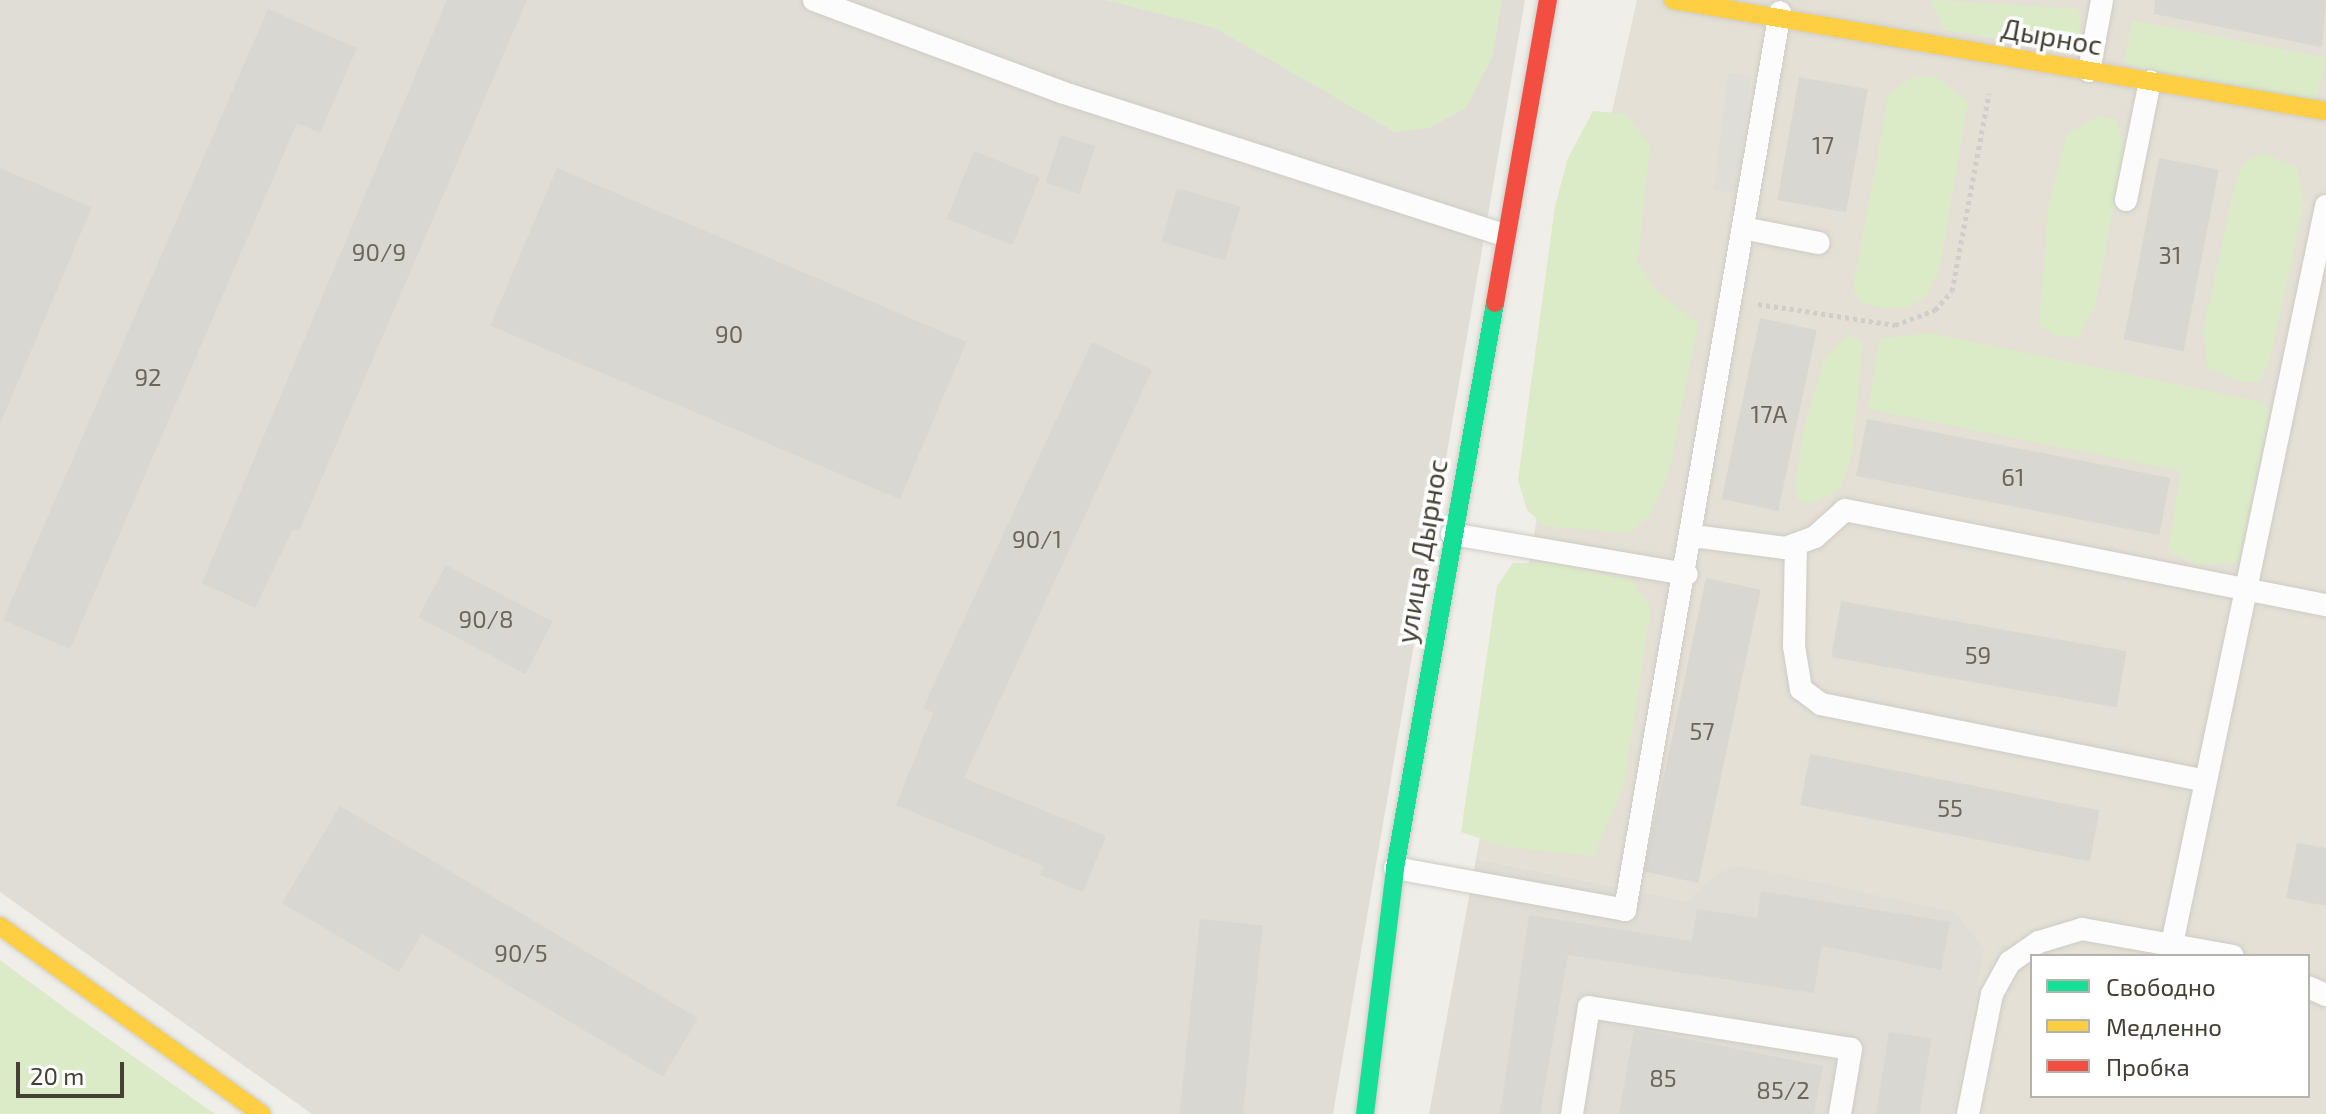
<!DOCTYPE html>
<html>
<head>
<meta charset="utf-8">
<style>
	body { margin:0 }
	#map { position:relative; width:2326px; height:1114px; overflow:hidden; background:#f0eee8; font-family:"Exo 2",sans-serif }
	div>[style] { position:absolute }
	.residential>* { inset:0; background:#e4e0d5 }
	.industrial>* { inset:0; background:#e0ddd6 }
	.green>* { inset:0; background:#dbebc7; transform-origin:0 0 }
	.parking>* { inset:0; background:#dfddd8; transform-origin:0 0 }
	.building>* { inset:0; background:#d9d7d1; transform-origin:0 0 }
	.path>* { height:5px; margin-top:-2.5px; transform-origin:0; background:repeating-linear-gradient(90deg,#d1cec9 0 4px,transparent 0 8px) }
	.roads { filter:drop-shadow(0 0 2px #ceccc6) drop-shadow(0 0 2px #ceccc6) }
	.lane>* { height:22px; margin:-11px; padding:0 11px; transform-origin:11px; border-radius:11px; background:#fdfcfc }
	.fast>* { height:18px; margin:-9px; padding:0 9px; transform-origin:9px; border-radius:9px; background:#16e098 }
	.slow>* { height:18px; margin:-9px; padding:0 9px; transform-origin:9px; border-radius:9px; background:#ffcf43 }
	.jam>* { height:18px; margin:-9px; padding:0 9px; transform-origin:9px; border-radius:9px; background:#f24e42 }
	span { translate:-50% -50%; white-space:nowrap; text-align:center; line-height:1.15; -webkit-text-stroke:7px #fff; paint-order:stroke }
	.number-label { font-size:24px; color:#6b665c }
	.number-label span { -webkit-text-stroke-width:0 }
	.street-label { font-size:28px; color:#454034 }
	.legend { position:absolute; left:2030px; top:954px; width:280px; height:144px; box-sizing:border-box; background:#fff; border:2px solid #b5b3ae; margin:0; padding:10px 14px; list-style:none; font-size:24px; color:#454034 }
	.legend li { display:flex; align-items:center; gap:16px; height:40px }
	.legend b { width:40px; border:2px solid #b5b3ae }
	.scale { position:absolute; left:16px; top:1062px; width:108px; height:36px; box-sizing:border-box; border:4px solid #454034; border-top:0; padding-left:10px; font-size:24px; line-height:28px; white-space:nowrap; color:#454034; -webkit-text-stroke:6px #fff; paint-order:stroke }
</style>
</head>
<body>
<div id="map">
	<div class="residential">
		<i style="clip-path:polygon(evenodd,1637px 0,2326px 0,2326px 1114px,1954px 1114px,1985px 949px,1718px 873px,1686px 901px,1476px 859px,1601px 160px,1637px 0,2032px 956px,2308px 956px,2308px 1096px,2032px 1096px,2032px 956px)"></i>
	</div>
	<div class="industrial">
		<i style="clip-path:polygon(0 0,1525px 0,1333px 1114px,312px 1114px,0 892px)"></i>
		<i style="clip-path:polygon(1476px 859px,1686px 901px,1718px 873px,1741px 866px,1954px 912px,1985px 949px,1954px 1114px,1429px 1114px)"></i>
	</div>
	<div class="green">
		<i style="clip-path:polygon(1106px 0,1502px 0,1492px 58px,1466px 108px,1429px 128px,1395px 132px,1215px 28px)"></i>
		<i style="clip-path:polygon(1930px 0,2079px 9px,2080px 41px,2072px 50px,1945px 30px)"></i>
		<i style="left:2132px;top:20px;width:197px;height:45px;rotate:11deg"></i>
		<i style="clip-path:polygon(1936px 76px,1968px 102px,1940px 268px,1926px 297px,1907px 308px,1883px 308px,1860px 302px,1853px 288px,1889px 94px,1912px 77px)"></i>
		<i style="clip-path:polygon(1593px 111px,1627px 114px,1650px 145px,1638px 262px,1655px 289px,1698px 324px,1669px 473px,1650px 516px,1629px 533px,1545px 526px,1527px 510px,1518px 480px,1555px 206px,1568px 158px)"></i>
		<i style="clip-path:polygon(2100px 116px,2116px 119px,2124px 148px,2095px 307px,2078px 338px,2054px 335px,2039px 324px,2049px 203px,2067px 134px)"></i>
		<i style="clip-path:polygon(2262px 153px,2297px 167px,2304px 205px,2269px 364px,2258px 382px,2241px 382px,2209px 369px,2203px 332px,2235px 183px,2244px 162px)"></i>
		<i style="clip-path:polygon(1931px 333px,2262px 402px,2270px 412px,2238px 563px,2196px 564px,2168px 550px,2181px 471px,1868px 409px,1879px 339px)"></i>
		<i style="clip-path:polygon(1849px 334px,1863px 343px,1852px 454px,1841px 489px,1809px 504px,1797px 499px,1795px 485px,1805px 424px,1824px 359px)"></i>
		<i style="clip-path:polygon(1513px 563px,1556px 563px,1634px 582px,1651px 608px,1624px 785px,1594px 856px,1504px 847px,1461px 832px,1497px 586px)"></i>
		<i style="clip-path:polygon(0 960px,69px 1011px,215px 1114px,0 1114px)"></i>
	</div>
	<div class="parking">
		<i style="left:1728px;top:73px;width:23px;height:118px;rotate:7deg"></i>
	</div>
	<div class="building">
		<i style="clip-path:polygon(447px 0,527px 0,299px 531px,293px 529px,255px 608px,202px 583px)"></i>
		<i style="clip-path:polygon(2155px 0,2326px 0,2322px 47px,2154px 14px)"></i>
		<i style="clip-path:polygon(268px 9px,357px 48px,320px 133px,297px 123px,70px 649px,3px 620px)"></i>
		<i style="left:1799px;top:77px;width:70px;height:125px;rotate:10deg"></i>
		<i style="left:1061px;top:135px;width:36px;height:50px;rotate:18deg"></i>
		<i style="left:974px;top:151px;width:71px;height:73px;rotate:22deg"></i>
		<i style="left:2159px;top:158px;width:61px;height:185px;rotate:11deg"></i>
		<i style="clip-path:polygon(0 168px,92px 207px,0 424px)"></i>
		<i style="left:557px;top:168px;width:445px;height:171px;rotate:23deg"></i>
		<i style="left:1177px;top:188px;width:66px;height:56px;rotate:16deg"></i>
		<i style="left:1760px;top:318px;width:58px;height:185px;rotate:12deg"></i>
		<i style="clip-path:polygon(1092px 342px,1152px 370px,964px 778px,1106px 836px,1083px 892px,1040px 875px,1044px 866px,896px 805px,933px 713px,923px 708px)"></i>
		<i style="left:1867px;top:419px;width:309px;height:58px;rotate:11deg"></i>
		<i style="left:446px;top:565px;width:121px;height:59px;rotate:28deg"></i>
		<i style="left:1706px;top:578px;width:56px;height:300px;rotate:12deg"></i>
		<i style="left:1841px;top:601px;width:290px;height:57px;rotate:10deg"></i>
		<i style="left:1810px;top:754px;width:295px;height:52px;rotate:11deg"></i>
		<i style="clip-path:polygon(340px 806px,698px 1018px,663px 1077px,422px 934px,399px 972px,282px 903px)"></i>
		<i style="clip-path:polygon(2297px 843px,2326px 848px,2326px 906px,2286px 898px)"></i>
		<i style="clip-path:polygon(1761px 891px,1950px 922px,1941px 970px,1822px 946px,1814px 993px,1568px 955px,1540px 1114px,1500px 1114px,1529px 915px,1692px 941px,1697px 909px,1757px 918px)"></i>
		<i style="left:1200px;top:919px;width:63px;height:196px;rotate:6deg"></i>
		<i style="clip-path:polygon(1634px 1029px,1823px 1066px,1814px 1114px,1619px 1114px)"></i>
		<i style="left:1889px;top:1032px;width:43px;height:83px;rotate:9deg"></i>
	</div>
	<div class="path">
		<i style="left:1758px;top:304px;width:139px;rotate:8.7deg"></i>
		<i style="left:1895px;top:325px;width:43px;rotate:-20.6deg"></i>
		<i style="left:1935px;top:310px;width:25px;rotate:-48deg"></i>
		<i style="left:1952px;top:291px;width:201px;rotate:-79.4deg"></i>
	</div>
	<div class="roads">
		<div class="lane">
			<i style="left:814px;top:0;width:264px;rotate:20.4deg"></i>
			<i style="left:1061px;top:92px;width:465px;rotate:17.9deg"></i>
			<i style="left:2089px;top:71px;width:72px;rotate:-79.6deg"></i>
			<i style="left:2126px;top:200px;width:121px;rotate:-78.6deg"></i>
			<i style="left:1743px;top:228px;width:77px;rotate:11.2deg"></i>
			<i style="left:1452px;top:534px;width:238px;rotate:9.7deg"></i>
			<i style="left:1693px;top:536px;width:93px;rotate:7.4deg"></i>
			<i style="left:1785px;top:548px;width:32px;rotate:-20deg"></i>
			<i style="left:1815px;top:537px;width:40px;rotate:-42deg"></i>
			<i style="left:1845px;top:510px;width:490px;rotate:11.2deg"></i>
			<i style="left:1796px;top:544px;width:102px;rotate:91.1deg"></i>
			<i style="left:1794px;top:646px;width:44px;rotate:80.8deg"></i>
			<i style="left:1801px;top:689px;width:25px;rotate:37deg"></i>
			<i style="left:1821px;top:704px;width:392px;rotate:11.3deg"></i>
			<i style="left:1395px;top:868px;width:234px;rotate:10.3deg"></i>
			<i style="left:1625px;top:910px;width:911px;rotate:-80.21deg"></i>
			<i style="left:2172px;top:944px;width:754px;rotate:-78.21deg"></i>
			<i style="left:2308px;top:987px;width:20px;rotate:24deg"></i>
			<i style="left:1572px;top:1114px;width:108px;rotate:-81deg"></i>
			<i style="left:1589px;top:1007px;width:265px;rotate:9.1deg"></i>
			<i style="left:1851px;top:1049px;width:66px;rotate:99.6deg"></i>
			<i style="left:1968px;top:1114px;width:122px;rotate:-78.7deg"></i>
			<i style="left:1992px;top:994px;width:37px;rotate:-61deg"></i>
			<i style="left:2010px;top:962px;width:35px;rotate:-35deg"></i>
			<i style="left:2039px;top:942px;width:45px;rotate:-16.8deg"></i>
			<i style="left:2082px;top:929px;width:153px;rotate:10.1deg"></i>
		</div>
		<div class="fast">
			<i style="left:1365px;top:1114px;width:248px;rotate:-83deg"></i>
			<i style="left:1395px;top:868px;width:574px;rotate:-79.96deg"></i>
		</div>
		<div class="slow">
			<i style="left:1673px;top:0;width:662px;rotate:9.65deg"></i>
			<i style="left:0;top:926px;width:322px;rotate:35.7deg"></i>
		</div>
		<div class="jam">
			<i style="left:1495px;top:303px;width:308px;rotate:-80.1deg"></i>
		</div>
	</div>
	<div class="number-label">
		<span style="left:1823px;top:145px">17</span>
		<span style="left:379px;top:252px">90/9</span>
		<span style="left:2170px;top:255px">31</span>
		<span style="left:729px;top:334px">90</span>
		<span style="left:148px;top:377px">92</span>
		<span style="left:1769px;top:414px">17А</span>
		<span style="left:2013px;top:477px">61</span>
		<span style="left:1037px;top:539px">90/1</span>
		<span style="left:486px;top:619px">90/8</span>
		<span style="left:1978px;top:655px">59</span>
		<span style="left:1702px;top:731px">57</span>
		<span style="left:1950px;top:808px">55</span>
		<span style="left:521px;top:953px">90/5</span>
		<span style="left:1663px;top:1078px">85</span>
		<span style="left:1783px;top:1090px">85/2</span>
	</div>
	<div class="street-label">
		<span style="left:2052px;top:36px;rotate:10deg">Дырнос</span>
		<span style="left:1421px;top:551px;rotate:-80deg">улица Дырнос</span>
	</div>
	<ul class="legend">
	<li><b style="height:10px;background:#16e098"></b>Свободно</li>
	<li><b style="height:10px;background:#ffcf43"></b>Медленно</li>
	<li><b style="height:10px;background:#f24e42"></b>Пробка</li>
	</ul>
	<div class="scale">20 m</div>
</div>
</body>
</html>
